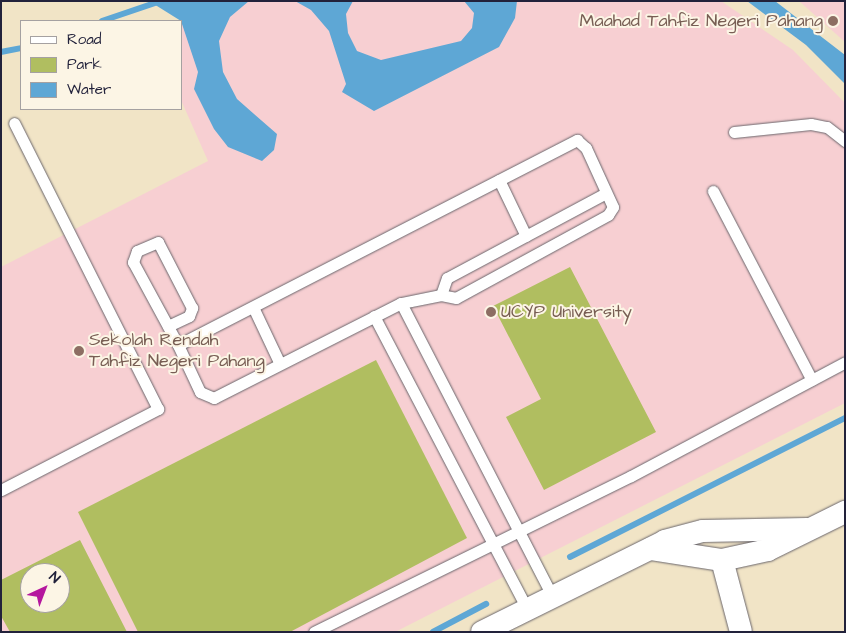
<!DOCTYPE html>
<html>
<head>
<meta charset="utf-8">
<style>
	body { margin:0 }
	#map { position:relative; width:846px; height:633px; overflow:hidden; background:#f1e4c6; font-family:"Architects Daughter",sans-serif }
	div>[style] { position:absolute }
	.built>* { inset:0; background:#f7cfd2 }
	.green>* { inset:0; background:#b0be60 }
	.water>* { inset:0; background:#5ea7d5 }
	.stream>* { height:5.5px; margin:-2.75px; padding:0 2.75px; transform-origin:2.75px; border-radius:2.75px; background:#5ea7d5 }
	.roads { filter:drop-shadow(0 0 1px #6a666c) drop-shadow(0 0 1px #6a666c) }
	.service>* { height:11px; margin:-5.5px; padding:0 5.5px; transform-origin:5.5px; border-radius:5.5px; background:#fff }
	.minor>* { height:22px; margin:-11px; padding:0 11px; transform-origin:11px; border-radius:11px; background:#fff }
	.dots>* { width:14px; height:14px; translate:-50% -50%; box-sizing:border-box; border:2px solid #fcf5e5; border-radius:50% }
	span { translate:-50% -50%; white-space:nowrap; text-align:center; line-height:1.15; -webkit-text-stroke:4px #fcf5e5; paint-order:stroke }
	.education-label { font-size:18px; color:#785e54 }
	.right { translate:-100% -50%; text-align:right }
	.left { translate:0 -50%; text-align:left }
	.frame { position:absolute; inset:0; border:2px solid #22223b; pointer-events:none }
	.legend { position:absolute; left:20px; top:20px; width:162px; height:90px; box-sizing:border-box; background:#fcf5e5; border:1px solid #a5a1a1; margin:0; padding:6px 9px; list-style:none; font-size:15px; color:#22223b }
	.legend li { display:flex; align-items:center; gap:10px; height:25px }
	.legend b { width:25px; border:1px solid #a5a1a1 }
	.north { position:absolute; left:20px; top:563px; width:50px; height:50px; box-sizing:border-box; background:#fcf5e5; border:1px solid #a5a1a1; border-radius:50%; rotate:43deg; font-size:14px; font-weight:700; line-height:20px; text-align:center; color:#22223b }
	.north::after { content:''; display:block; margin:auto; width:18px; height:22px; background:#b5179e; clip-path:polygon(50% 0,100% 100%,50% 72%,0 100%) }
</style>
</head>
<body>
<div id="map">
	<div class="built">
		<i style="clip-path:polygon(evenodd,221px 1px,721px 1px,793px 50px,845px 103px,845px 403px,395px 632px,1px 632px,1px 267px,208px 161px,181px 100px,181px 21px,177px 21px,221px 1px,30px 573px,60px 573px,60px 603px,30px 603px,30px 573px)"></i>
		<i style="clip-path:polygon(799px 1px,845px 1px,845px 42px)"></i>
	</div>
	<div class="green">
		<i style="clip-path:polygon(570px 267px,656px 432px,544px 490px,506px 417px,541px 399px,493px 306px)"></i>
		<i style="clip-path:polygon(376px 360px,467px 538px,290px 632px,138px 632px,78px 512px)"></i>
		<i style="clip-path:polygon(evenodd,80px 540px,127px 632px,10px 632px,1px 616px,1px 580px,80px 540px,30px 573px,60px 573px,60px 603px,30px 603px,30px 573px)"></i>
	</div>
	<div class="water">
		<i style="clip-path:polygon(149px 1px,249px 1px,230px 17px,219px 41px,223px 72px,237px 99px,277px 134px,274px 150px,262px 161px,228px 147px,214px 129px,194px 89px,198px 72px,181px 21px)"></i>
		<i style="clip-path:polygon(295px 1px,353px 1px,346px 14px,348px 33px,357px 51px,381px 60px,461px 41px,472px 28px,474px 13px,464px 1px,517px 1px,515px 18px,499px 47px,374px 111px,342px 92px,346px 84px,329px 31px,311px 10px)"></i>
		<i style="clip-path:polygon(747px 1px,775px 1px,845px 55px,845px 84px,806px 45px)"></i>
	</div>
	<div class="stream">
		<i style="left:102px;top:21px;width:62px;rotate:-18.7deg"></i>
		<i style="left:1px;top:52px;width:20px;rotate:-11deg"></i>
		<i style="left:570px;top:557px;width:308px;rotate:-26.8deg"></i>
		<i style="left:433px;top:632px;width:60px;rotate:-27.8deg"></i>
	</div>
	<div class="roads">
		<div class="service">
			<i style="left:734px;top:132px;width:77px;rotate:-5.9deg"></i>
			<i style="left:811px;top:124px;width:16px;rotate:11deg"></i>
			<i style="left:827px;top:127px;width:23px;rotate:38deg"></i>
			<i style="left:577px;top:140px;width:12px;rotate:42deg"></i>
			<i style="left:586px;top:148px;width:65px;rotate:65.4deg"></i>
			<i style="left:613px;top:207px;width:9px;rotate:122deg"></i>
			<i style="left:608px;top:215px;width:173px;rotate:151.4deg"></i>
			<i style="left:456px;top:298px;width:15px;rotate:-169deg"></i>
			<i style="left:441px;top:295px;width:41px;rotate:168.7deg"></i>
			<i style="left:401px;top:303px;width:210px;rotate:153.1deg"></i>
			<i style="left:214px;top:398px;width:15px;rotate:-157deg"></i>
			<i style="left:200px;top:392px;width:52px;rotate:-115.1deg"></i>
			<i style="left:178px;top:345px;width:449px;rotate:-27.2deg"></i>
			<i style="left:499px;top:180px;width:62px;rotate:64.3deg"></i>
			<i style="left:713px;top:191px;width:213px;rotate:62.4deg"></i>
			<i style="left:441px;top:295px;width:18px;rotate:-71deg"></i>
			<i style="left:447px;top:278px;width:180px;rotate:-28.1deg"></i>
			<i style="left:401px;top:303px;width:330px;rotate:62.7deg"></i>
			<i style="left:253px;top:307px;width:61px;rotate:64.7deg"></i>
			<i style="left:374px;top:316px;width:331px;rotate:62.4deg"></i>
			<i style="left:168px;top:326px;width:23px;rotate:-25deg"></i>
			<i style="left:189px;top:316px;width:9px;rotate:-69deg"></i>
			<i style="left:192px;top:308px;width:74px;rotate:-117.3deg"></i>
			<i style="left:158px;top:242px;width:23px;rotate:157deg"></i>
			<i style="left:137px;top:251px;width:12px;rotate:110deg"></i>
			<i style="left:133px;top:262px;width:94px;rotate:61.5deg"></i>
			<i style="left:1px;top:490px;width:177px;rotate:-27.3deg"></i>
			<i style="left:158px;top:409px;width:320px;rotate:-116.7deg"></i>
			<i style="left:314px;top:632px;width:353px;rotate:-26.2deg"></i>
			<i style="left:631px;top:476px;width:242px;rotate:-28deg"></i>
		</div>
		<div class="minor">
			<i style="left:650px;top:549px;width:73px;rotate:8.7deg"></i>
			<i style="left:722px;top:560px;width:47px;rotate:-12.3deg"></i>
			<i style="left:768px;top:550px;width:86px;rotate:-26.3deg"></i>
			<i style="left:722px;top:560px;width:74px;rotate:75.2deg"></i>
			<i style="left:482px;top:632px;width:204px;rotate:-26.4deg"></i>
			<i style="left:665px;top:541px;width:39px;rotate:-15deg"></i>
			<i style="left:703px;top:531px;width:104px;rotate:-1.1deg"></i>
		</div>
	</div>
	<div class="dots">
		<i style="left:833px;top:21px;background:#8d6e63"></i>
		<i style="left:491px;top:312px;background:#8d6e63"></i>
		<i style="left:79px;top:351px;background:#8d6e63"></i>
	</div>
	<div class="education-label">
		<span class="right" style="left:823px;top:21px">Maahad Tahfiz Negeri Pahang</span>
		<span class="left" style="left:501px;top:312px">UCYP University</span>
		<span class="left" style="left:89px;top:351px">Sekolah Rendah<br>Tahfiz Negeri Pahang</span>
	</div>
	<div class="frame"></div>
	<ul class="legend">
	<li><b style="height:6px;background:#fff"></b>Road</li>
	<li><b style="height:14px;background:#b0be60"></b>Park</li>
	<li><b style="height:14px;background:#5ea7d5"></b>Water</li>
	</ul>
	<div class="north">N</div>
</div>
</body>
</html>
